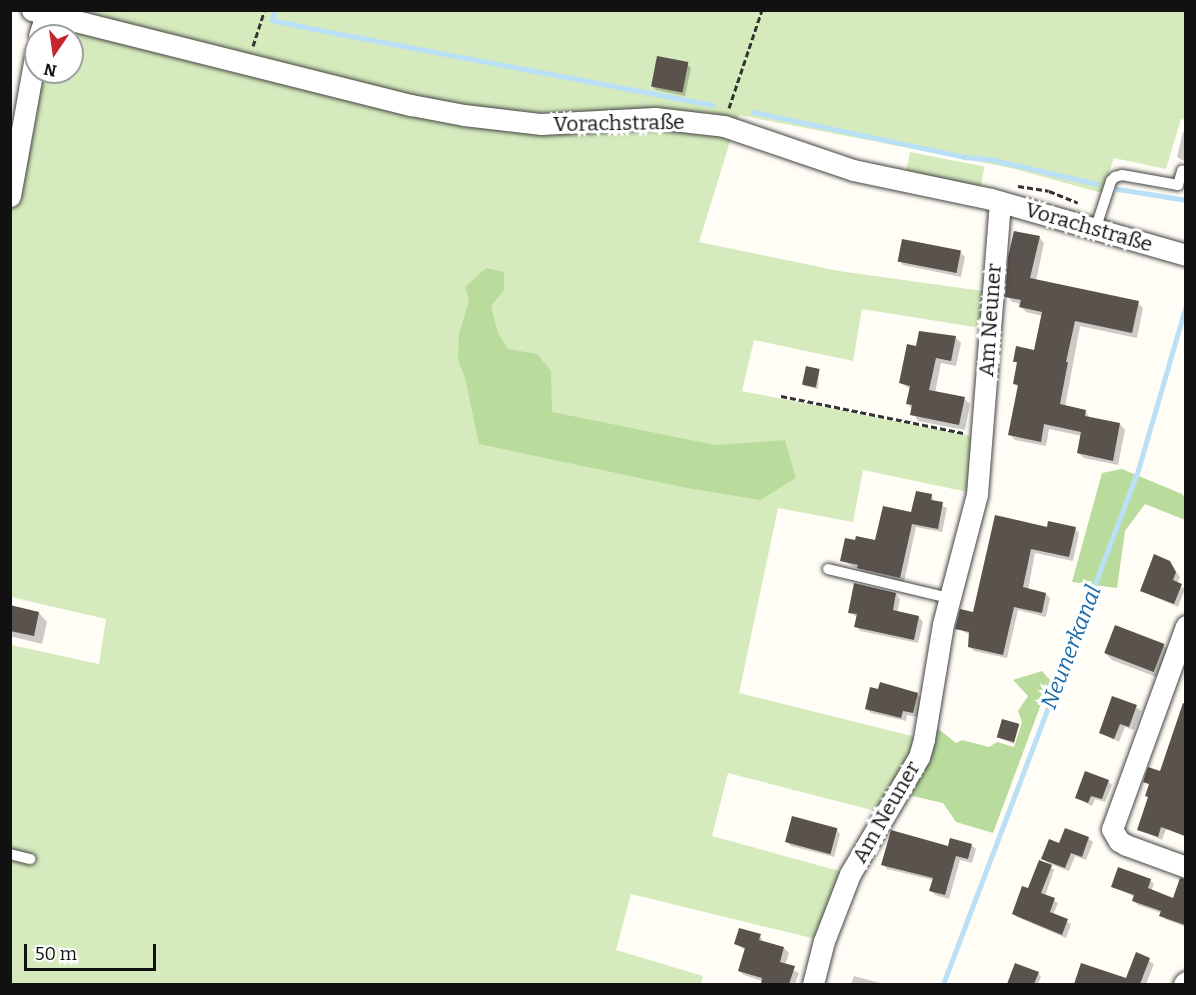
<!DOCTYPE html>
<html>
<head>
<meta charset="utf-8">
<style>
	body { margin:0 }
	#map { position:relative; width:1196px; height:995px; overflow:hidden; background:#fffdf5; font-family:Bitter,serif }
	div>[style] { position:absolute }
	.green>* { inset:0; background:#d5ebbd; transform-origin:0 0 }
	.forest>* { inset:0; background:#b9dc9c }
	.shadow>* { inset:0; background:#0003 }
	.stream>* { height:5px; margin:-2.5px; padding:0 2.5px; transform-origin:2.5px; border-radius:2.5px; background:#b9e0f7 }
	.building>* { inset:0; background:#5a524d; transform-origin:0 0 }
	.path>* { height:3px; margin-top:-1.5px; transform-origin:0; background:repeating-linear-gradient(90deg,#333 0 6px,transparent 0 9px) }
	.roads { filter:drop-shadow(0 0 2px #444) drop-shadow(0 0 2px #444) }
	.service>* { height:10px; margin:-5px; padding:0 5px; transform-origin:5px; border-radius:5px; background:#fff }
	.minor>* { height:21px; margin:-10.5px; padding:0 10.5px; transform-origin:10.5px; border-radius:10.5px; background:#fff }
	span { translate:-50% -50%; white-space:nowrap; text-align:center; line-height:1.15; -webkit-text-stroke:6px #fff; paint-order:stroke }
	.street-label { font-size:21px; color:#111 }
	.water-label { font-size:22px; color:#1768a6; font-style:italic }
	.frame { position:absolute; inset:0; border:12px solid #111; pointer-events:none }
	.north { position:absolute; left:24px; top:24px; width:60px; height:60px; box-sizing:border-box; background:#fff; border:2px solid #a0a0a0; border-radius:50%; rotate:193deg; font-size:16px; font-weight:700; line-height:24px; text-align:center; color:#111 }
	.north::after { content:''; display:block; margin:auto; width:21px; height:27px; background:#c4262e; clip-path:polygon(50% 0,100% 100%,50% 72%,0 100%) }
	.scale { position:absolute; left:24px; top:944px; width:132px; height:27px; box-sizing:border-box; border:3px solid #111; border-top:0; padding-left:8px; font-size:18px; line-height:21px; white-space:nowrap; color:#111; -webkit-text-stroke:4px #fff; paint-order:stroke }
</style>
</head>
<body>
<div id="map">
	<div class="green">
		<i style="clip-path:polygon(53px 11px,1185px 11px,1185px 120px,1181px 119px,1166px 169px,1114px 158px,1102px 193px,1011px 168px,739px 115px,735px 126px,557px 121px,360px 88px)"></i>
		<i style="clip-path:polygon(46px 14px,411px 105px,733px 132px,699px 242px,839px 271px,990px 292px,987px 329px,862px 309px,853px 361px,754px 340px,742px 391px,982px 438px,977px 494px,863px 470px,853px 522px,778px 508px,739px 693px,924px 739px,887px 814px,728px 773px,712px 836px,850px 874px,824px 941px,631px 894px,616px 950px,703px 976px,701px 984px,11px 984px,11px 645px,99px 664px,106px 619px,11px 597px,11px 196px,36px 72px,72px 72px,72px 36px,40px 36px)"></i>
		<i style="left:910px;top:152px;width:76px;height:23px;rotate:11deg"></i>
	</div>
	<div class="forest">
		<i style="clip-path:polygon(486px 268px,504px 272px,504px 290px,491px 306px,498px 333px,508px 349px,537px 354px,551px 371px,552px 412px,715px 445px,785px 440px,796px 478px,760px 500px,687px 488px,479px 444px,465px 378px,458px 360px,459px 334px,469px 300px,465px 287px)"></i>
		<i style="clip-path:polygon(1122px 469px,1182px 494px,1185px 498px,1185px 520px,1145px 504px,1125px 531px,1117px 588px,1072px 582px,1102px 473px)"></i>
		<i style="clip-path:polygon(1042px 671px,1050px 680px,993px 833px,956px 822px,943px 803px,908px 795px,930px 758px,936px 727px,956px 743px,962px 740px,989px 747px,997px 742px,1014px 747px,1022px 722px,1018px 711px,1028px 696px,1013px 680px)"></i>
	</div>
	<div class="shadow">
		<i style="clip-path:polygon(687px 64px,691px 68px,685px 96px,656px 90px,652px 85px)"></i>
		<i style="clip-path:polygon(1183px 132px,1186px 132px,1186px 162px,1177px 157px)"></i>
		<i style="clip-path:polygon(1039px 237px,1044px 243px,1036px 281px,1138px 303px,1143px 308px,1137px 338px,1080px 326px,1065px 407px,1085px 411px,1090px 418px,1120px 424px,1125px 430px,1118px 465px,1084px 458px,1078px 453px,1082px 436px,1049px 429px,1046px 446px,1015px 440px,1009px 434px,1019px 388px,1015px 384px,1019px 365px,1015px 361px,1036px 352px,1043px 316px,1026px 312px,1021px 307px,1021px 304px,1012px 302px,1007px 296px)"></i>
		<i style="clip-path:polygon(960px 252px,965px 257px,961px 277px,903px 265px,899px 260px)"></i>
		<i style="clip-path:polygon(956px 338px,961px 343px,956px 366px,941px 363px,935px 393px,964px 399px,970px 404px,965px 430px,918px 421px,908px 403px,910px 389px,901px 383px,917px 348px)"></i>
		<i style="clip-path:polygon(819px 370px,818px 389px,805px 386px,803px 385px)"></i>
		<i style="clip-path:polygon(931px 495px,935px 502px,947px 508px,942px 532px,916px 527px,904px 582px,863px 572px,842px 560px,876px 542px)"></i>
		<i style="clip-path:polygon(1075px 528px,1079px 533px,1073px 561px,1035px 553px,1028px 590px,1046px 594px,1050px 598px,1046px 617px,1018px 610px,1007px 658px,974px 651px,969px 646px,970px 635px,957px 628px,974px 614px,1048px 529px)"></i>
		<i style="clip-path:polygon(1169px 562px,1180px 577px,1177px 584px,1185px 589px,1178px 607px,1141px 591px)"></i>
		<i style="clip-path:polygon(896px 594px,900px 599px,897px 613px,919px 617px,923px 622px,918px 643px,860px 631px,856px 626px,857px 617px,849px 612px)"></i>
		<i style="clip-path:polygon(10px 606px,39px 613px,47px 622px,42px 644px,10px 636px)"></i>
		<i style="clip-path:polygon(1163px 645px,1170px 652px,1159px 678px,1112px 660px,1105px 653px)"></i>
		<i style="clip-path:polygon(917px 694px,922px 699px,917px 717px,907px 715px,906px 721px,871px 713px,866px 709px)"></i>
		<i style="clip-path:polygon(1136px 707px,1141px 711px,1134px 730px,1125px 727px,1119px 742px,1101px 733px)"></i>
		<i style="clip-path:polygon(1018px 726px,1014px 744px,997px 737px)"></i>
		<i style="clip-path:polygon(1177px 726px,1186px 729px,1186px 775px,1162px 840px,1139px 829px,1149px 798px,1146px 795px,1150px 786px,1145px 781px,1161px 773px)"></i>
		<i style="clip-path:polygon(1108px 781px,1112px 785px,1105px 802px,1095px 799px,1092px 806px,1077px 798px)"></i>
		<i style="clip-path:polygon(1186px 819px,1186px 837px,1166px 828px)"></i>
		<i style="clip-path:polygon(836px 829px,840px 834px,834px 857px,791px 846px,787px 842px)"></i>
		<i style="clip-path:polygon(1088px 838px,1093px 842px,1086px 860px,1075px 856px,1069px 871px,1047px 863px,1054px 870px,1045px 896px,1058px 903px,1053px 915px,1071px 924px,1066px 938px,1017px 917px,1013px 914px,1029px 890px,1051px 866px,1043px 859px,1060px 845px)"></i>
		<i style="clip-path:polygon(971px 845px,976px 849px,972px 863px,960px 860px,949px 899px,935px 895px,931px 890px,933px 880px,887px 869px,883px 864px,949px 847px)"></i>
		<i style="clip-path:polygon(1150px 880px,1154px 884px,1151px 891px,1174px 900px,1178px 889px,1186px 892px,1186px 927px,1165px 919px,1161px 913px,1138px 905px,1134px 901px,1135px 897px,1113px 886px)"></i>
		<i style="clip-path:polygon(760px 936px,764px 943px,784px 948px,789px 953px,785px 965px,799px 973px,795px 984px,761px 984px,762px 981px,744px 975px,739px 971px,745px 950px,736px 944px)"></i>
		<i style="clip-path:polygon(1137px 954px,1154px 964px,1146px 984px,1075px 984px,1082px 965px,1126px 980px)"></i>
		<i style="clip-path:polygon(1038px 973px,1041px 977px,1038px 984px,1012px 984px,1009px 982px)"></i>
		<i style="clip-path:polygon(854px 976px,884px 984px,851px 984px)"></i>
	</div>
	<div class="stream">
		<i style="left:274px;top:10px;width:10px;rotate:101deg"></i>
		<i style="left:272px;top:20px;width:38px;rotate:12deg"></i>
		<i style="left:309px;top:28px;width:411px;rotate:10.8deg"></i>
		<i style="left:753px;top:112px;width:216px;rotate:12deg"></i>
		<i style="left:964px;top:157px;width:25px;rotate:5deg"></i>
		<i style="left:989px;top:159px;width:111px;rotate:13deg"></i>
		<i style="left:1118px;top:189px;width:69px;rotate:9.2deg"></i>
		<i style="left:943px;top:984px;width:550px;rotate:-69.22deg"></i>
		<i style="left:1138px;top:470px;width:172px;rotate:-73.8deg"></i>
	</div>
	<div class="building">
		<i style="left:657px;top:56px;width:32px;height:31px;rotate:11deg"></i>
		<i style="clip-path:polygon(1014px 231px,1040px 236px,1030px 278px,1139px 301px,1132px 333px,1075px 321px,1066px 362px,1068px 362px,1060px 404px,1086px 410px,1085px 416px,1120px 423px,1113px 461px,1077px 453px,1081px 432px,1044px 424px,1041px 442px,1008px 435px,1018px 385px,1013px 384px,1017px 362px,1013px 362px,1016px 346px,1034px 350px,1042px 312px,1019px 307px,1021px 300px,1005px 297px,1008px 257px)"></i>
		<i style="left:902px;top:239px;width:60px;height:23px;rotate:11deg"></i>
		<i style="clip-path:polygon(919px 331px,956px 336px,951px 361px,936px 358px,929px 390px,965px 397px,959px 425px,910px 415px,912px 405px,906px 404px,910px 386px,899px 383px,907px 344px,916px 346px)"></i>
		<i style="left:806px;top:366px;width:14px;height:19px;rotate:12deg"></i>
		<i style="clip-path:polygon(916px 491px,932px 494px,931px 500px,943px 502px,938px 529px,912px 524px,900px 578px,857px 568px,858px 565px,840px 561px,845px 538px,855px 540px,856px 536px,875px 540px,883px 506px,911px 512px)"></i>
		<i style="clip-path:polygon(995px 515px,1047px 527px,1048px 521px,1076px 527px,1069px 557px,1031px 549px,1023px 587px,1046px 593px,1042px 613px,1014px 607px,1003px 655px,968px 647px,969px 632px,955px 629px,960px 609px,973px 612px)"></i>
		<i style="clip-path:polygon(1154px 554px,1170px 561px,1176px 572px,1173px 580px,1182px 584px,1174px 604px,1140px 591px)"></i>
		<i style="clip-path:polygon(854px 583px,896px 593px,893px 610px,919px 616px,914px 640px,854px 627px,857px 614px,848px 613px)"></i>
		<i style="clip-path:polygon(10px 605px,39px 612px,34px 636px,10px 631px)"></i>
		<i style="left:1115px;top:625px;width:53px;height:30px;rotate:21deg"></i>
		<i style="clip-path:polygon(880px 682px,918px 693px,913px 713px,903px 711px,901px 718px,865px 709px,870px 687px,878px 689px)"></i>
		<i style="clip-path:polygon(1112px 696px,1137px 705px,1129px 727px,1120px 724px,1114px 739px,1099px 733px)"></i>
		<i style="clip-path:polygon(1183px 703px,1185px 704px,1185px 836px,1161px 827px,1158px 837px,1137px 830px,1148px 797px,1145px 796px,1149px 784px,1143px 782px,1148px 767px,1160px 771px)"></i>
		<i style="left:1002px;top:719px;width:18px;height:19px;rotate:16deg"></i>
		<i style="clip-path:polygon(1085px 771px,1109px 780px,1102px 799px,1091px 796px,1088px 803px,1075px 798px)"></i>
		<i style="left:792px;top:816px;width:47px;height:27px;rotate:15deg"></i>
		<i style="clip-path:polygon(1065px 828px,1089px 837px,1082px 857px,1071px 853px,1065px 868px,1041px 859px,1049px 839px,1059px 843px)"></i>
		<i style="clip-path:polygon(891px 830px,948px 846px,950px 838px,972px 844px,968px 859px,956px 856px,945px 895px,929px 891px,933px 878px,881px 865px)"></i>
		<i style="clip-path:polygon(1039px 860px,1052px 865px,1041px 893px,1055px 898px,1050px 912px,1068px 919px,1062px 935px,1012px 914px,1022px 886px,1028px 888px)"></i>
		<i style="clip-path:polygon(1118px 867px,1151px 879px,1148px 888px,1173px 898px,1180px 878px,1185px 879px,1185px 925px,1159px 916px,1161px 911px,1132px 901px,1134px 895px,1111px 887px)"></i>
		<i style="clip-path:polygon(739px 928px,761px 934px,759px 940px,784px 947px,780px 962px,795px 966px,789px 984px,761px 984px,762px 978px,738px 971px,745px 948px,734px 944px)"></i>
		<i style="clip-path:polygon(1136px 952px,1150px 958px,1140px 984px,1074px 984px,1081px 963px,1126px 978px)"></i>
		<i style="clip-path:polygon(1015px 963px,1039px 972px,1034px 984px,1007px 984px)"></i>
	</div>
	<div class="path">
		<i style="left:253px;top:46px;width:38px;rotate:-72deg"></i>
		<i style="left:729px;top:108px;width:103px;rotate:-71.4deg"></i>
		<i style="left:1018px;top:186px;width:31px;rotate:9deg"></i>
		<i style="left:1049px;top:191px;width:31px;rotate:22deg"></i>
		<i style="left:781px;top:396px;width:186px;rotate:11.5deg"></i>
	</div>
	<div class="roads">
		<div class="service">
			<i style="left:1095px;top:230px;width:52px;rotate:-71.9deg"></i>
			<i style="left:1111px;top:181px;width:6px;rotate:-45deg"></i>
			<i style="left:1115px;top:177px;width:7px;rotate:-16deg"></i>
			<i style="left:1122px;top:175px;width:57px;rotate:10.1deg"></i>
			<i style="left:1178px;top:185px;width:15px;rotate:-74deg"></i>
			<i style="left:828px;top:569px;width:124px;rotate:13.5deg"></i>
			<i style="left:10px;top:854px;width:21px;rotate:14deg"></i>
		</div>
		<div class="minor">
			<i style="left:32px;top:10px;width:391px;rotate:14.1deg"></i>
			<i style="left:411px;top:105px;width:54px;rotate:10.7deg"></i>
			<i style="left:464px;top:115px;width:78px;rotate:6.7deg"></i>
			<i style="left:541px;top:124px;width:114px;rotate:-3deg"></i>
			<i style="left:655px;top:118px;width:69px;rotate:6.6deg"></i>
			<i style="left:724px;top:126px;width:136px;rotate:18.8deg"></i>
			<i style="left:853px;top:170px;width:141px;rotate:11.9deg"></i>
			<i style="left:991px;top:199px;width:203px;rotate:16deg"></i>
			<i style="left:39px;top:36px;width:23px;rotate:-72deg"></i>
			<i style="left:10px;top:196px;width:146px;rotate:-79.8deg"></i>
			<i style="left:1186px;top:626px;width:216px;rotate:110deg"></i>
			<i style="left:1112px;top:829px;width:14px;rotate:60deg"></i>
			<i style="left:1119px;top:841px;width:8px;rotate:30deg"></i>
			<i style="left:1126px;top:845px;width:64px;rotate:20.1deg"></i>
			<i style="left:813px;top:984px;width:44px;rotate:-75.7deg"></i>
			<i style="left:824px;top:941px;width:72px;rotate:-68.8deg"></i>
			<i style="left:850px;top:874px;width:136px;rotate:-59.5deg"></i>
			<i style="left:919px;top:757px;width:19px;rotate:-74deg"></i>
			<i style="left:924px;top:739px;width:117px;rotate:-80.6deg"></i>
			<i style="left:943px;top:624px;width:134px;rotate:-75.3deg"></i>
			<i style="left:977px;top:494px;width:293px;rotate:-85.5deg"></i>
			<i style="left:1184px;top:984px;width:3px;rotate:-45deg"></i>
		</div>
	</div>
	<div class="street-label">
		<span style="left:619px;top:123px;rotate:-1deg">Vorachstraße</span>
		<span style="left:1089px;top:227px;rotate:16deg">Vorachstraße</span>
		<span style="left:990px;top:320px;rotate:-86deg">Am Neuner</span>
		<span style="left:886px;top:812px;rotate:-60deg">Am Neuner</span>
	</div>
	<div class="water-label">
		<span style="left:1071px;top:647px;rotate:-69deg">Neunerkanal</span>
	</div>
	<div class="frame"></div>
	<div class="north">N</div>
	<div class="scale">50 m</div>
</div>
</body>
</html>
